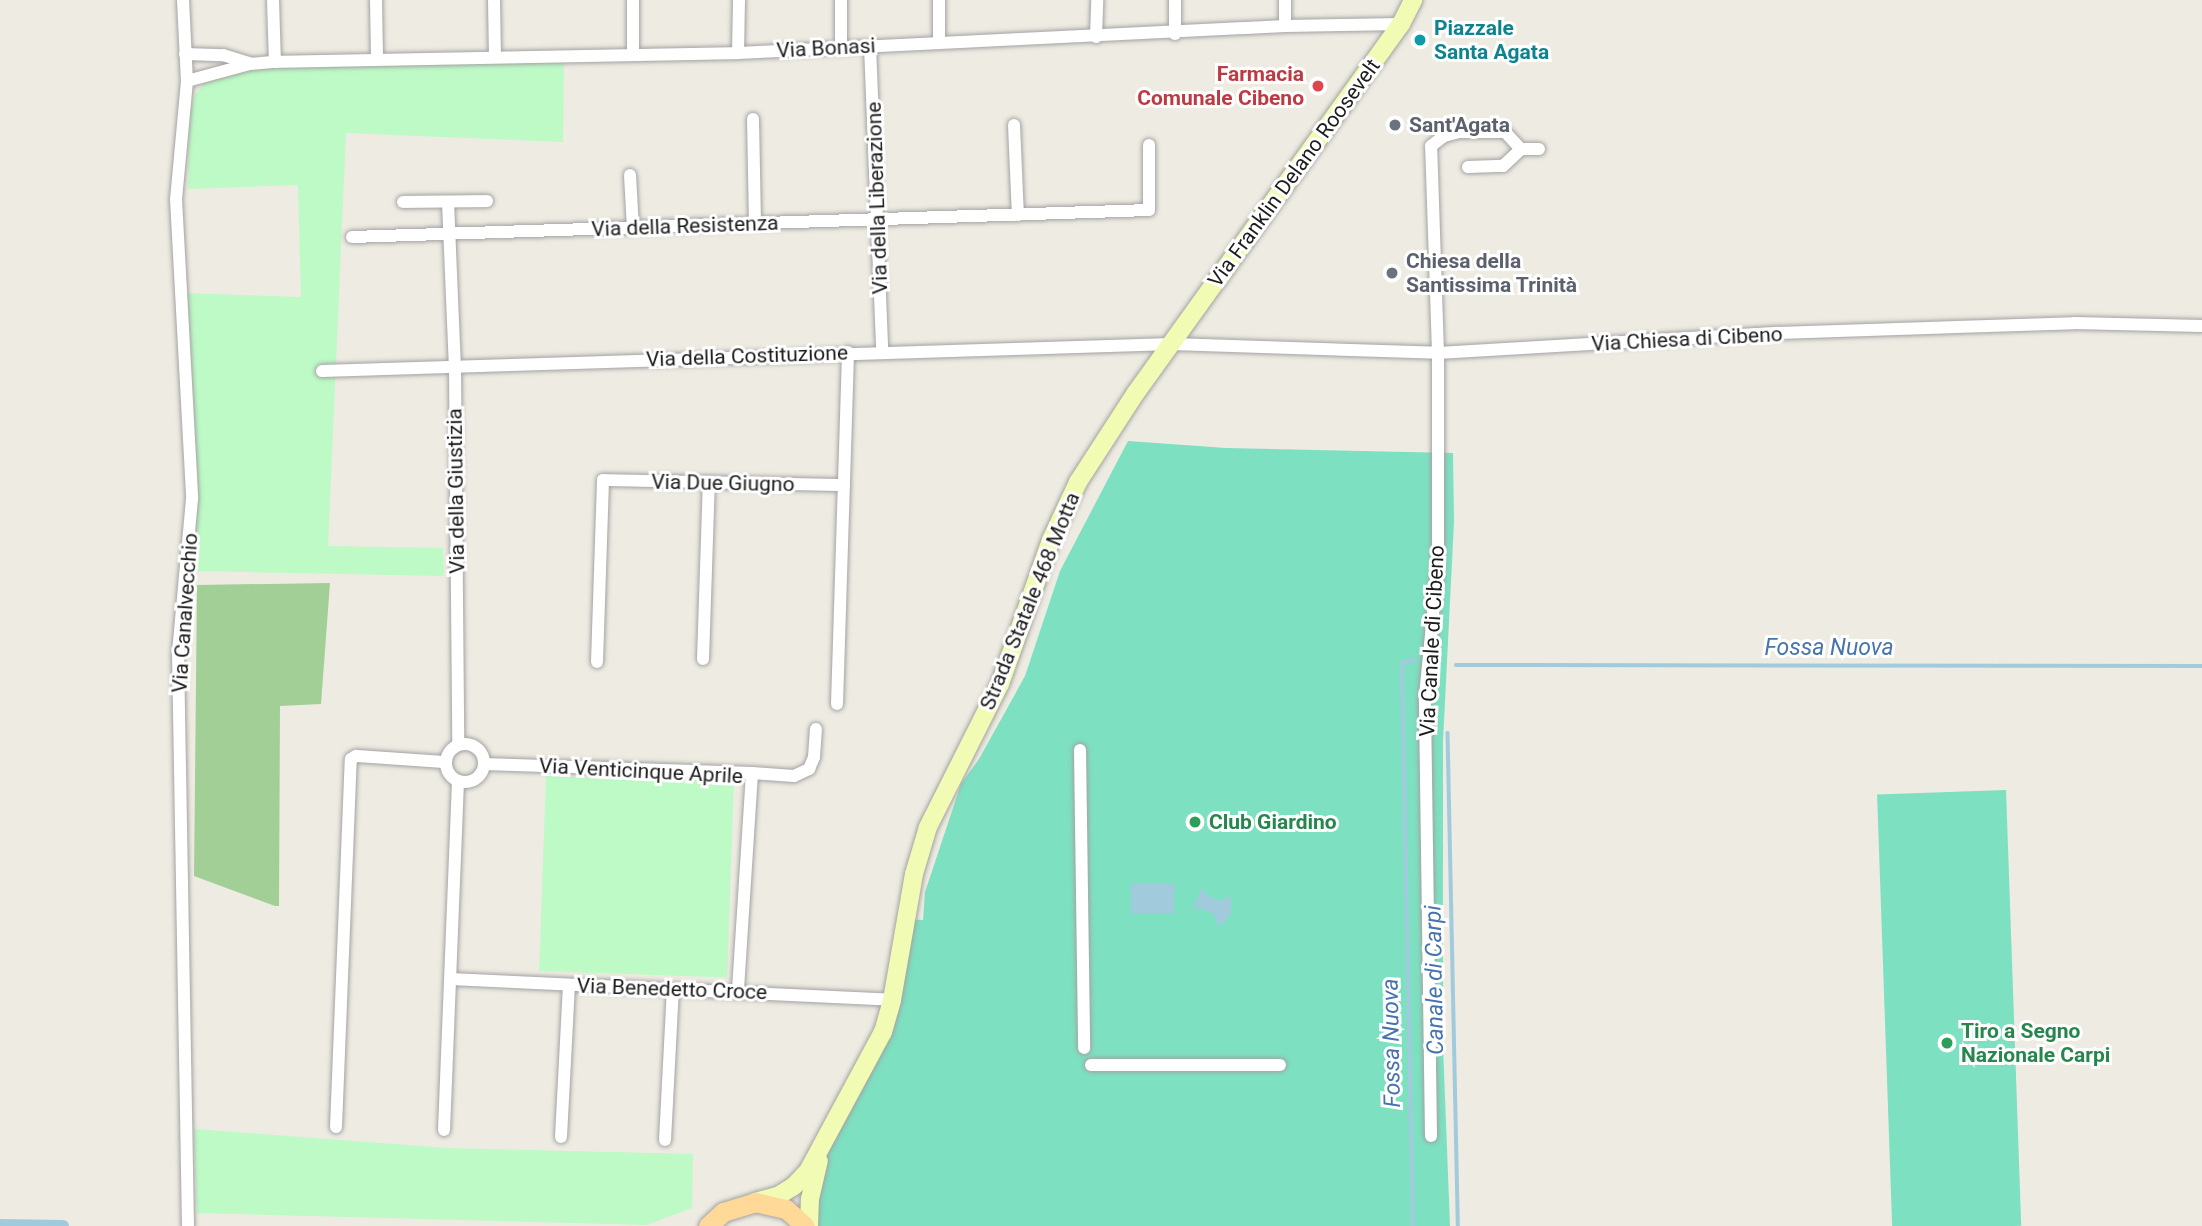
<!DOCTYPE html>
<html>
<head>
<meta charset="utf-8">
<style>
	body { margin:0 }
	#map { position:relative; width:2202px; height:1226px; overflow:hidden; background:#eeebe2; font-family:Roboto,sans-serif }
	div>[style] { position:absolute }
	.forest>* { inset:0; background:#a2cf95 }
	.park>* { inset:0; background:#bdfac6; transform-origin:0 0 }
	.pitch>* { inset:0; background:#7de0c1; transform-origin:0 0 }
	.water>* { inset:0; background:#a1cbdd; transform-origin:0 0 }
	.stream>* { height:3.5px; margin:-1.75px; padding:0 1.75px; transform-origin:1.75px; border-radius:1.75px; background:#a1cbdd }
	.canal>* { height:12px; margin:-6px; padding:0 6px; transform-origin:6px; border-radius:6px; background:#a1cbdd }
	.roads { filter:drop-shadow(0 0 2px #a3a3a3) drop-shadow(0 0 2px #a3a3a3) }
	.street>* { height:12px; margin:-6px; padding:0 6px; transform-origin:6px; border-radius:6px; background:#fff }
	.street>.ring { margin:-6px; padding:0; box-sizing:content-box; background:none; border:12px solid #fff; border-radius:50% }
	.secondary>* { height:18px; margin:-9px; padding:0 9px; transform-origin:9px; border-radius:9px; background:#f2fbb3 }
	.primary>* { height:19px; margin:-9.5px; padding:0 9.5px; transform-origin:9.5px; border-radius:9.5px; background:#fed997 }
	.dots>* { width:19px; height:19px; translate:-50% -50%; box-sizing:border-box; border:4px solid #fff; border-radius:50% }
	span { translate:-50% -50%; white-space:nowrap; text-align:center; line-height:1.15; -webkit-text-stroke:6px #fff; paint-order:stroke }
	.culture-label { font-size:21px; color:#0d838f; font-weight:700 }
	.left { translate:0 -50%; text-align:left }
	.street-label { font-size:21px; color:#1c1c1c }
	.health-label { font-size:21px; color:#be3a42; font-weight:700 }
	.right { translate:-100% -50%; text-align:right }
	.worship-label { font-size:21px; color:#5b616d; font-weight:700 }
	.leisure-label { font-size:21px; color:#27864d; font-weight:700 }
	.water-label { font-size:23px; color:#4773ae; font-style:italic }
</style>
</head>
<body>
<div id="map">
	<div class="forest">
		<i style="clip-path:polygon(330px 583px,321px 704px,280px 706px,279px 906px,275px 906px,194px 876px,197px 585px)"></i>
	</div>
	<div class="park">
		<i style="clip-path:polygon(564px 58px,563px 142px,346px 133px,328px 546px,443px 548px,444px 576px,189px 571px,182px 293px,301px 297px,298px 185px,188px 189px,189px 115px,195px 95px,206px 81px,233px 69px)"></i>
		<i style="left:546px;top:776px;width:188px;height:195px;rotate:2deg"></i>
		<i style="clip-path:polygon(194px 1129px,447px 1148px,693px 1154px,692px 1208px,647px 1225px,197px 1213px)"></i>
	</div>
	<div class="pitch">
		<i style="clip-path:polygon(1128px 441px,1226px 448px,1453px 453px,1454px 522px,1443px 741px,1443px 1045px,1450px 1226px,817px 1226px,816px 1202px,795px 1181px,883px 1021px,902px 919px,923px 920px,925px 892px,961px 784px,979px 759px,1025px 676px,1060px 571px)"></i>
		<i style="left:2006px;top:790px;width:436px;height:129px;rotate:88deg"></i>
	</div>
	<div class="water">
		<i style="left:1131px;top:884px;width:43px;height:29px"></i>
		<i style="clip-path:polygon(1201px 889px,1205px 890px,1206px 895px,1219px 901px,1231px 896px,1231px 914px,1223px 923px,1218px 926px,1214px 914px,1200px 908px,1193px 910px)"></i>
	</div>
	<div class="stream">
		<i style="left:1456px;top:665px;width:746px;rotate:0.08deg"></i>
		<i style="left:1448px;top:733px;width:493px;rotate:88.8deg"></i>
		<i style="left:1413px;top:1226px;width:551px;rotate:-91.14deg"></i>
		<i style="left:1402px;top:675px;width:13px;rotate:-86deg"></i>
		<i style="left:1403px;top:662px;width:12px;rotate:-9deg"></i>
	</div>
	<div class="canal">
		<i style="left:0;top:1225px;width:63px;rotate:0.9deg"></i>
	</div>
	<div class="roads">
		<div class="street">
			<i style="left:183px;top:0;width:81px;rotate:87.2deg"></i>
			<i style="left:187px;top:81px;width:119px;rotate:95.3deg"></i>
			<i style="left:176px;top:199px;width:300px;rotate:86.9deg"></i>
			<i style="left:192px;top:499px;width:156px;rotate:95.2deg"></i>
			<i style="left:178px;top:654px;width:572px;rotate:89deg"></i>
			<i style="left:273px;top:0;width:62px;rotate:88.2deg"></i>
			<i style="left:376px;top:0;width:59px;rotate:89deg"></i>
			<i style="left:494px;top:0;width:57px;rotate:89deg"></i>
			<i style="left:633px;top:0;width:55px;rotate:90deg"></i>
			<i style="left:1285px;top:0;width:26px;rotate:90deg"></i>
			<i style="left:1175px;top:34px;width:34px;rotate:-90deg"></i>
			<i style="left:1096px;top:37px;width:37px;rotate:-88deg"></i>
			<i style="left:939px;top:43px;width:43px;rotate:-90deg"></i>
			<i style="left:870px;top:46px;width:305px;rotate:87.7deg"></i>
			<i style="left:841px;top:47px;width:47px;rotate:-90deg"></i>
			<i style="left:738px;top:53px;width:53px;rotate:-88.9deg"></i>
			<i style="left:185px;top:54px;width:38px;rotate:2deg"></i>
			<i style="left:223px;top:55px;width:28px;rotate:17deg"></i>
			<i style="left:187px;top:81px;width:65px;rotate:-15.1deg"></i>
			<i style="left:250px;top:64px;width:25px;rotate:-5deg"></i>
			<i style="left:275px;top:62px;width:463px;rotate:-1.1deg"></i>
			<i style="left:738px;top:53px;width:548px;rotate:-2.83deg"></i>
			<i style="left:1285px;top:26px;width:116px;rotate:-1deg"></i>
			<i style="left:753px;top:119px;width:104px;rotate:88.9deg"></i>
			<i style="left:1014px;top:125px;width:90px;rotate:87.5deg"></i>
			<i style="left:1468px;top:167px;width:35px;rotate:-2deg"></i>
			<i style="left:1503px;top:166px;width:25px;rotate:-43deg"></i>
			<i style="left:630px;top:175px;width:53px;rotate:86.8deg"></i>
			<i style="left:403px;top:202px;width:84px;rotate:-0.7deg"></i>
			<i style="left:448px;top:202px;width:166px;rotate:87.6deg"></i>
			<i style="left:455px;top:368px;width:377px;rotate:89.5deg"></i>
			<i style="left:352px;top:237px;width:797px;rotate:-1.94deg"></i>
			<i style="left:1149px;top:210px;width:65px;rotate:-90deg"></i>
			<i style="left:322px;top:371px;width:850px;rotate:-1.82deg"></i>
			<i style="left:1172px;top:344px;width:266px;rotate:1.9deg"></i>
			<i style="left:1438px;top:353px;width:341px;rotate:-3.4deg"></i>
			<i style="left:1778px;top:333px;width:296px;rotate:-1.9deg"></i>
			<i style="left:2074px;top:323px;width:128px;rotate:1.3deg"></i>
			<i style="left:703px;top:659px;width:177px;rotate:-88.1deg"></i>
			<i style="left:597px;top:662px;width:182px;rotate:-88.1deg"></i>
			<i style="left:603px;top:480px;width:241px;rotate:1.2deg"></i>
			<i style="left:837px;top:704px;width:352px;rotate:-88.2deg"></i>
			<i class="ring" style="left:446px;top:744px;width:26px;height:26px"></i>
			<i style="left:1080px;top:750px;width:298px;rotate:89.2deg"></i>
			<i style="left:484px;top:764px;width:268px;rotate:1.9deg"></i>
			<i style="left:752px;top:773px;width:218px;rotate:93.7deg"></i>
			<i style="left:752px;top:773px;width:42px;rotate:4.1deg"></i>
			<i style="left:794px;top:776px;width:17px;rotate:-25deg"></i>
			<i style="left:809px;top:769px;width:13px;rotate:-67deg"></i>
			<i style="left:814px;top:757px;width:28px;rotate:-86deg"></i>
			<i style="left:451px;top:979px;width:441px;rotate:2.7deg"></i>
			<i style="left:1091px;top:1065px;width:189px"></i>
			<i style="left:336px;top:1127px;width:368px;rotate:-87.7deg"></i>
			<i style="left:351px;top:759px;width:6px;rotate:-31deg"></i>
			<i style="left:356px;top:756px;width:89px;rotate:3.9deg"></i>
			<i style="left:444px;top:1130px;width:349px;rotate:-87.7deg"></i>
			<i style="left:1431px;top:1136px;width:440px;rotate:-90.8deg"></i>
			<i style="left:1425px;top:696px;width:134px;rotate:-84.4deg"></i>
			<i style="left:1438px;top:563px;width:210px;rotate:-90deg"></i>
			<i style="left:1438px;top:353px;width:207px;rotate:-91.9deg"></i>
			<i style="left:1431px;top:146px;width:16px;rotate:-38deg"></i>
			<i style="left:1444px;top:136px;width:16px;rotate:-15deg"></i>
			<i style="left:1459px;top:132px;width:46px"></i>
			<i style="left:1505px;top:132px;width:23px;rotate:47deg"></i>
			<i style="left:1521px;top:149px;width:18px"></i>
			<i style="left:561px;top:1137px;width:152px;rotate:-87deg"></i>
			<i style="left:665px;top:1140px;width:151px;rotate:-87deg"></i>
		</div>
		<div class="secondary">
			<i style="left:755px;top:1202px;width:24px;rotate:-15deg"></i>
			<i style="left:778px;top:1196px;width:19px;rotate:-32deg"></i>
			<i style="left:794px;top:1186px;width:21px;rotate:-47deg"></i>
			<i style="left:808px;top:1171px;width:158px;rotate:-61.7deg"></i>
			<i style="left:883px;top:1032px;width:33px;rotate:-74deg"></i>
			<i style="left:892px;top:1000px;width:128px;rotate:-80.1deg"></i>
			<i style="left:914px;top:874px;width:49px;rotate:-73.4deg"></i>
			<i style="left:928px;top:827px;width:160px;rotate:-63.3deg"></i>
			<i style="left:1000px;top:684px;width:153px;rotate:-70.5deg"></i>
			<i style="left:1051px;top:540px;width:64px;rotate:-65deg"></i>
			<i style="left:1078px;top:482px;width:105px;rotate:-57.1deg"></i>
			<i style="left:1135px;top:394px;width:456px;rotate:-54.3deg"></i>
			<i style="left:1401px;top:24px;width:27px;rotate:-63deg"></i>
			<i style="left:809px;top:1226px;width:27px;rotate:-88deg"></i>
			<i style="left:810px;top:1199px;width:39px;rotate:-77deg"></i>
		</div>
		<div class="primary">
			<i style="left:708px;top:1226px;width:21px;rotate:-43deg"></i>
			<i style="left:723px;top:1212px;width:34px;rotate:-17deg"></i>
			<i style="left:755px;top:1202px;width:32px;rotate:13deg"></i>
			<i style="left:786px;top:1209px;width:25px;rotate:42deg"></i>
		</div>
	</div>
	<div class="dots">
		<i style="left:1420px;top:40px;background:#0f9aa8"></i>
		<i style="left:1318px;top:86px;background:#e0444e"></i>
		<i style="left:1395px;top:125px;background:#6b7280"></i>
		<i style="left:1392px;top:273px;background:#6b7280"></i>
		<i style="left:1195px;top:822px;background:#2e9e5b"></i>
		<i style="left:1947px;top:1043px;background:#2e9e5b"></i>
	</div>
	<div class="culture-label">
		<span class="left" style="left:1434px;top:40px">Piazzale<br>Santa Agata</span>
	</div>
	<div class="street-label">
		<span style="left:826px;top:48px;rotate:-3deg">Via Bonasi</span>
		<span style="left:1294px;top:173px;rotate:-54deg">Via Franklin Delano Roosevelt</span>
		<span style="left:877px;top:198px;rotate:-92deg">Via della Liberazione</span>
		<span style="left:685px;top:226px;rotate:-2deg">Via della Resistenza</span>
		<span style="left:1687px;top:339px;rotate:-3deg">Via Chiesa di Cibeno</span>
		<span style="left:747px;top:356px;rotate:-2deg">Via della Costituzione</span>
		<span style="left:723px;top:483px;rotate:1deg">Via Due Giugno</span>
		<span style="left:456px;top:491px;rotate:-91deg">Via della Giustizia</span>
		<span style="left:1030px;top:601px;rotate:-68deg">Strada Statale 468 Motta</span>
		<span style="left:185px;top:613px;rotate:-86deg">Via Canalvecchio</span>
		<span style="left:1432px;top:641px;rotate:-87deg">Via Canale di Cibeno</span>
		<span style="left:641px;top:771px;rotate:3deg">Via Venticinque Aprile</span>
		<span style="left:672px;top:989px;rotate:2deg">Via Benedetto Croce</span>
	</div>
	<div class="health-label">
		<span class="right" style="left:1304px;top:86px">Farmacia<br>Comunale Cibeno</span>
	</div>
	<div class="worship-label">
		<span class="left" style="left:1409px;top:125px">Sant'Agata</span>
		<span class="left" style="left:1406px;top:273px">Chiesa della<br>Santissima Trinità</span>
	</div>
	<div class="leisure-label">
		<span class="left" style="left:1209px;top:822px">Club Giardino</span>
		<span class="left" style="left:1961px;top:1043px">Tiro a Segno<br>Nazionale Carpi</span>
	</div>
	<div class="water-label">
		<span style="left:1829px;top:648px">Fossa Nuova</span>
		<span style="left:1435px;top:980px;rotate:-91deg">Canale di Carpi</span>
		<span style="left:1392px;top:1043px;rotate:-91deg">Fossa Nuova</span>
	</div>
</div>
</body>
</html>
